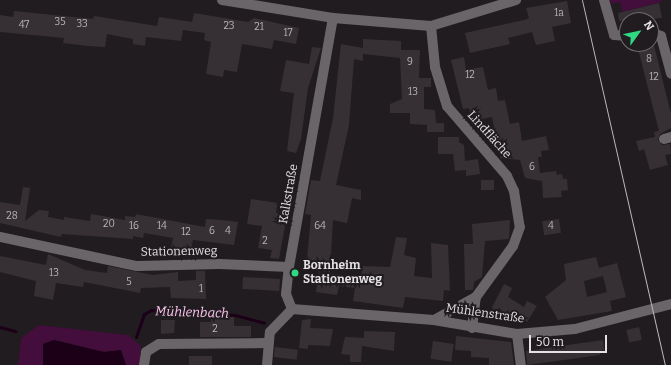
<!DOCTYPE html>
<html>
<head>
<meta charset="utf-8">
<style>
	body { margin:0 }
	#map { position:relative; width:671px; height:365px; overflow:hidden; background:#201c1f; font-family:Bitter,serif }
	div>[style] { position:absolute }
	.green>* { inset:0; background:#430e3b }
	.water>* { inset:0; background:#1b0017 }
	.stream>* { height:3px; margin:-1.5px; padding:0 1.5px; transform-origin:1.5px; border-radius:1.5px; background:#1b0017 }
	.building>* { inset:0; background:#363034; transform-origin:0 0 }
	.minor>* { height:10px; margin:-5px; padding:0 5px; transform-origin:5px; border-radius:5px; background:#6a6569 }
	.tram>* { height:1px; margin:-0.5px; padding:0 0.5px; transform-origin:0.5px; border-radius:0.5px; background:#bcb9bb }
	.dots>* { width:11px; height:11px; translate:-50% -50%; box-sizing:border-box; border:2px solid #201c1f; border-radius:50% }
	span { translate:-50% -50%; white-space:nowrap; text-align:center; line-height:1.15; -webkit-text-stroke:4px #201c1f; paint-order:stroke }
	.number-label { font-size:10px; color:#b8b5b7 }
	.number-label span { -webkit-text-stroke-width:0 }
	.street-label { font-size:12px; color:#e4e1e3 }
	.poi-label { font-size:12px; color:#e4e1e3; font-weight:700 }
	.left { translate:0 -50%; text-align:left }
	.water-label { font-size:13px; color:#fdc5ef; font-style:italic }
	.north { position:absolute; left:619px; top:12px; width:40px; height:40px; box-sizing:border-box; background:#201c1f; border:1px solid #6e6b6d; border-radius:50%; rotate:57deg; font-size:11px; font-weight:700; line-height:16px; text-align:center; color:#e4e1e3 }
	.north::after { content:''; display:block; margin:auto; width:14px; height:18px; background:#31d882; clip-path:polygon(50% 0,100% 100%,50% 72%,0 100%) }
	.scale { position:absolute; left:529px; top:335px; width:78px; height:18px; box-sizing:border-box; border:2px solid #e4e1e3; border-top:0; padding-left:5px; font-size:12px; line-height:14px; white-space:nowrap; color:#e4e1e3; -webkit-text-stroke:3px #201c1f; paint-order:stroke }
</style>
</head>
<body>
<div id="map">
	<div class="green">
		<i style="clip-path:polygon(610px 0,661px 0,661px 2px,622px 12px,620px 2px,611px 4px)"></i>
		<i style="clip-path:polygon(39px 325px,128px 335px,141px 346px,140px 365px,126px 365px,121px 350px,104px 352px,54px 340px,43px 344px,43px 365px,18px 365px,21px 338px)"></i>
	</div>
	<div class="water">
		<i style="clip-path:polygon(54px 340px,104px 352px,121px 350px,126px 365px,43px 365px,43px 344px)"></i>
	</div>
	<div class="stream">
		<i style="left:0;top:327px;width:16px;rotate:15deg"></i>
		<i style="left:136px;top:337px;width:24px;rotate:-71deg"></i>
		<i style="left:144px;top:314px;width:8px;rotate:-30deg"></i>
		<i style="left:151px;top:310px;width:84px;rotate:3.4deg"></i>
		<i style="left:235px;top:315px;width:30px;rotate:15deg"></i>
	</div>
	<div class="building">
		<i style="clip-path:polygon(567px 1px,571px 23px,552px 27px,555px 41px,536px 45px,532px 32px,508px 38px,510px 44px,470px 53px,465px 33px,524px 20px,529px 18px,526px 8px)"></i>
		<i style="clip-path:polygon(659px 3px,662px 18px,619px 21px,618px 13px)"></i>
		<i style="clip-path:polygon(14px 11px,93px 19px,94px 16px,157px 26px,159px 17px,192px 22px,194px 13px,248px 22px,254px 18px,299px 28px,296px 44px,274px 40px,272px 49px,242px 44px,237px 72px,224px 70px,223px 77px,206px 74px,211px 42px,204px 40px,205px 33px,183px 30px,181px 41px,146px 37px,145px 46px,133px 44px,133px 39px,107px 34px,105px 47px,88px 46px,63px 43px,64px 38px,0 32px,0 15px,13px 17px)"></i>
		<i style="clip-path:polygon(363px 39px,401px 41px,401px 50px,420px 50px,419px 78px,431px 78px,431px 87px,424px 87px,424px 109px,435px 110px,436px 123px,444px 123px,444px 132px,427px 132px,427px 125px,410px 124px,410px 113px,390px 113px,390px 104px,402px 99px,400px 58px,363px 54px)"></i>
		<i style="clip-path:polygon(341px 44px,363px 48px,363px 61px,354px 59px,349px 125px,336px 185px,361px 190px,361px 200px,352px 198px,347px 223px,333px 220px,330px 273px,360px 278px,363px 266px,390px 267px,396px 237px,407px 238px,404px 255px,416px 258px,414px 276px,432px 278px,431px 243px,448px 245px,450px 291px,444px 290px,443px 301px,405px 297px,403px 308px,353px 301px,355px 288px,339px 286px,337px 295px,316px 292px,319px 270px,306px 270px,311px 215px,305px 214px,311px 180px,320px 181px,333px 118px)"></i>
		<i style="clip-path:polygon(654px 45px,671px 114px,671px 128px,660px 134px,658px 140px,662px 145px,670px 144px,671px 154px,665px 155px,668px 165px,650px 170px,644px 149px,639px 151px,636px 141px,655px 137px,654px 132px,659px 131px,638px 49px)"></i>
		<i style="clip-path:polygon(312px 47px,321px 48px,308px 88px,301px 139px,296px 153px,287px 151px,294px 93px,280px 91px,286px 60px,309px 64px)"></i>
		<i style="clip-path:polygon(464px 57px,466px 70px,483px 67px,488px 90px,496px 88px,498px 101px,505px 100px,510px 124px,519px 122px,522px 141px,546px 136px,549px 150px,541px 151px,542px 157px,538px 157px,540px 173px,556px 171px,557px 175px,562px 174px,563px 179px,567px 179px,568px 190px,561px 191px,562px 197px,543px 198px,542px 181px,525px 178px,520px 160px,500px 158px,492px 117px,472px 121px,469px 108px,463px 109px,451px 60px)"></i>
		<i style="clip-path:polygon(438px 137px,459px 137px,459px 142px,464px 145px,465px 161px,478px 159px,480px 174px,466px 176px,466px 170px,455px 171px,453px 154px,438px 154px)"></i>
		<i style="left:481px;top:180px;width:13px;height:10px"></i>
		<i style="clip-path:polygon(23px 187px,30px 188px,25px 221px,39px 210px,49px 211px,48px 217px,64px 220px,64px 217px,90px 221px,91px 214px,125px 220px,125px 216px,135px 217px,136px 214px,205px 227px,206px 219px,222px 220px,238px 222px,234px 245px,193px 240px,191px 251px,171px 247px,173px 238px,144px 233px,143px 238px,133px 236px,133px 239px,62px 234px,61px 237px,0 223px,0 202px,20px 205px)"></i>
		<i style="clip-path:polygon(251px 199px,278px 203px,276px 213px,287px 215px,279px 259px,270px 258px,272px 250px,258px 248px,262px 226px,247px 224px)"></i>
		<i style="left:559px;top:219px;width:14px;height:17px;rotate:82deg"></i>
		<i style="clip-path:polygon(510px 220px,509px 239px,485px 241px,482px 277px,474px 282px,473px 290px,465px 290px,464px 244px,473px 244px,472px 224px)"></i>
		<i style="clip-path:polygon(48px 254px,85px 270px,107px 273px,108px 266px,153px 275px,178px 272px,178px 281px,196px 280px,196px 271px,205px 271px,206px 299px,171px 298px,170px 287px,141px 288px,140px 293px,84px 282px,83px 287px,56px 283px,53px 300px,34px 296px,36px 281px,0 272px,0 256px,46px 265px)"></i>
		<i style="clip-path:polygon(evenodd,596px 257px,599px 268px,617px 263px,626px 297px,610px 301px,612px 311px,558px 320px,545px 297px,566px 280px,564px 264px,596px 257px,603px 276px,607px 292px,587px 297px,584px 281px,603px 276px)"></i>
		<i style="left:243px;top:277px;width:37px;height:12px;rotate:3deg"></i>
		<i style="clip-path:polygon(504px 284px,512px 288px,508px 297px,524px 307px,527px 301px,537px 306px,527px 322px,514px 314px,509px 323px,490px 311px)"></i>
		<i style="clip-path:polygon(211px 317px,234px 317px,234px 326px,251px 326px,251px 337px,200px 337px,200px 322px,211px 322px)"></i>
		<i style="clip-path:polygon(311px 319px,310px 328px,333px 329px,330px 346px,308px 345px,308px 349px,299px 348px,302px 320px)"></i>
		<i style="clip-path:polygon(161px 320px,175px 320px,174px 333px,161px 334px)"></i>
		<i style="left:639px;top:327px;width:13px;height:13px;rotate:77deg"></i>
		<i style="clip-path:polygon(364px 331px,395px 332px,394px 351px,362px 346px,361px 362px,350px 362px,350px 355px,341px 354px,345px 337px,364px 338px)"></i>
		<i style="clip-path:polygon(456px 336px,511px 342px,514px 365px,489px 365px,489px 358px,471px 357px,471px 351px,455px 350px)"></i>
		<i style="clip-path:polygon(603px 340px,604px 350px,600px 351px,600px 355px,527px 365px,526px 351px)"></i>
		<i style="left:433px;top:341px;width:21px;height:18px;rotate:8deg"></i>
		<i style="left:275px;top:347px;width:23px;height:10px;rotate:7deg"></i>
		<i style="left:189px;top:356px;width:23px;height:9px"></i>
	</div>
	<div class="minor">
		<i style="left:222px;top:0;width:112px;rotate:9.2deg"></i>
		<i style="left:333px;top:18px;width:98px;rotate:4.7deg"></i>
		<i style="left:431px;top:26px;width:89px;rotate:-17deg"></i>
		<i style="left:604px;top:0;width:36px;rotate:74deg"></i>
		<i style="left:614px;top:35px;width:13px;rotate:4deg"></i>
		<i style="left:431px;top:26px;width:41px;rotate:84.4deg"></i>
		<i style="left:435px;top:67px;width:41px;rotate:72.9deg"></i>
		<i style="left:447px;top:106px;width:92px;rotate:49.4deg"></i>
		<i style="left:507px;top:176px;width:17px;rotate:65deg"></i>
		<i style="left:514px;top:191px;width:36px;rotate:81deg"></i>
		<i style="left:520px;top:227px;width:20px;rotate:110deg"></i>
		<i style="left:513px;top:246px;width:63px;rotate:126deg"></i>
		<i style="left:476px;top:297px;width:48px;rotate:151.3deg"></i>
		<i style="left:651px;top:32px;width:11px;rotate:22deg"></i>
		<i style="left:661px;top:36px;width:39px;rotate:75deg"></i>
		<i style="left:664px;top:139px;width:7px;rotate:-16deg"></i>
		<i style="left:0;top:237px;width:140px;rotate:12deg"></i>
		<i style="left:137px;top:266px;width:82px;rotate:-1.4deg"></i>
		<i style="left:219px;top:264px;width:70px;rotate:2.5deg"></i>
		<i style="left:292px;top:309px;width:142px;rotate:4.4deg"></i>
		<i style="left:434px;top:320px;width:84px;rotate:9.6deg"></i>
		<i style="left:517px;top:334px;width:58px;rotate:-4.9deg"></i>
		<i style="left:575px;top:329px;width:99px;rotate:-14.6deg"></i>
		<i style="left:292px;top:309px;width:16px;rotate:-112deg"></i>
		<i style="left:286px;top:294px;width:27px;rotate:-84deg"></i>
		<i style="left:289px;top:267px;width:253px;rotate:-80deg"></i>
		<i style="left:472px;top:328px;width:31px;rotate:-83deg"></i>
		<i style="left:517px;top:334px;width:31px;rotate:83deg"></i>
		<i style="left:144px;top:365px;width:13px;rotate:-81deg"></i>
		<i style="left:146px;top:352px;width:15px;rotate:-32deg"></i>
		<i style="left:159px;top:344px;width:108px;rotate:-0.5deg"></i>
		<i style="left:267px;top:365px;width:33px;rotate:-85deg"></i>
		<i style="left:270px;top:332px;width:32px;rotate:-46deg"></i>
	</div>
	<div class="tram">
		<i style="left:582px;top:0;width:374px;rotate:77.2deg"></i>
	</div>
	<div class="dots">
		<i style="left:295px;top:273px;background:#31d882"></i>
	</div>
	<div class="number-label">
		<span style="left:559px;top:14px">1a</span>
		<span style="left:60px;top:23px">35</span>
		<span style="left:82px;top:25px">33</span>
		<span style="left:24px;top:26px">47</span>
		<span style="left:229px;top:27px">23</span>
		<span style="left:259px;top:28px">21</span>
		<span style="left:288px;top:34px">17</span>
		<span style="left:649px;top:60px">8</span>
		<span style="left:410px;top:63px">9</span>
		<span style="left:470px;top:76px">12</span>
		<span style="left:654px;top:78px">12</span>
		<span style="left:413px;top:93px">13</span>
		<span style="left:532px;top:168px">6</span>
		<span style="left:12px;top:217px">28</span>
		<span style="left:109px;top:225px">20</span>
		<span style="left:134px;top:227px">16</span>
		<span style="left:162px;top:227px">14</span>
		<span style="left:320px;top:227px">64</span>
		<span style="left:551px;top:227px">4</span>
		<span style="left:212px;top:232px">6</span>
		<span style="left:228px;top:232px">4</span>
		<span style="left:186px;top:233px">12</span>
		<span style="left:265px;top:242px">2</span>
		<span style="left:54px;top:274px">13</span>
		<span style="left:129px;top:283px">5</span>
		<span style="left:201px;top:290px">1</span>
		<span style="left:215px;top:330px">2</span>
	</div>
	<div class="street-label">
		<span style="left:489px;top:135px;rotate:48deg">Lindfläche</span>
		<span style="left:289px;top:194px;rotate:-80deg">Kalkstraße</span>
		<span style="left:179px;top:252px;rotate:-1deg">Stationenweg</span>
		<span style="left:485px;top:314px;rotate:8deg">Mühlenstraße</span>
	</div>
	<div class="poi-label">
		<span class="left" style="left:303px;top:273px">Bornheim<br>Stationenweg</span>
	</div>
	<div class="water-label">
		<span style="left:192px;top:313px;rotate:2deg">Mühlenbach</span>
	</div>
	<div class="north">N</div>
	<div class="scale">50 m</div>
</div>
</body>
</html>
